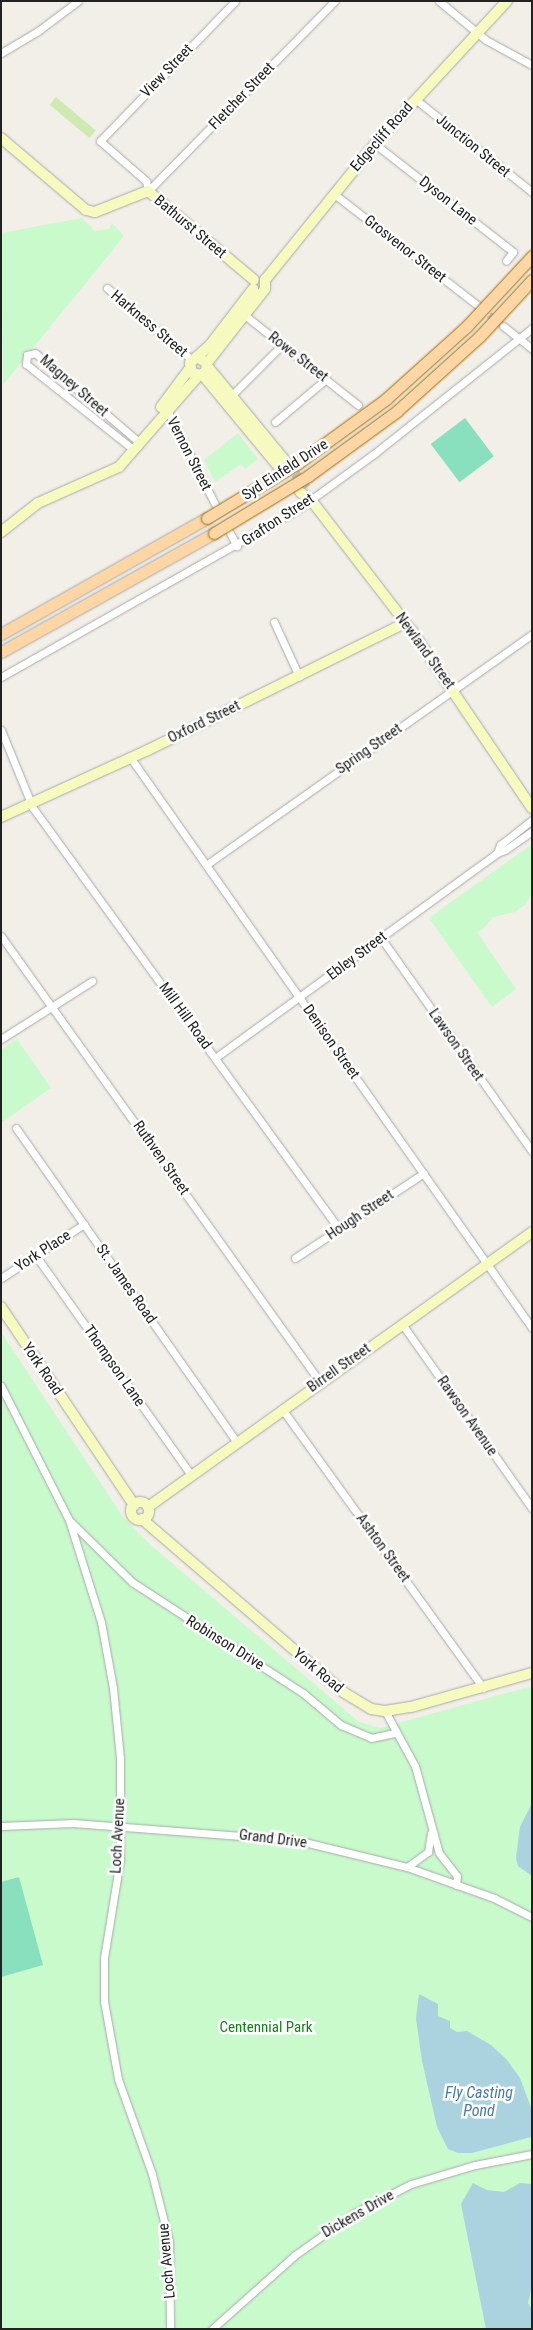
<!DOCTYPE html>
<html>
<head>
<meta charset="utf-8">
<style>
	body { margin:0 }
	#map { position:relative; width:533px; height:2330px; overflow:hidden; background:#f2efe9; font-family:"Roboto Condensed",sans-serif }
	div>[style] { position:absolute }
	.grass>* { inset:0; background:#cdebb0; transform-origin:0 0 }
	.park>* { inset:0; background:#c8facc }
	.pitch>* { inset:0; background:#88e0be; transform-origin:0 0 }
	.water>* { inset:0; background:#aad3df }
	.street-tunnel>* { height:7px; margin-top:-3.5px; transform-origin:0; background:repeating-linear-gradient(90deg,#c8c6c1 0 7px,transparent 0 10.5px) }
	.secondary-tunnel>* { height:10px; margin-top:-5px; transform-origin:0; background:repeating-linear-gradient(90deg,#c8c6c1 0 10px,transparent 0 15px) }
	.roads { filter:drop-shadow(0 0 1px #a9a9a9) drop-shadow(0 0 1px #a9a9a9) }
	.street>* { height:7px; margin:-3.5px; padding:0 3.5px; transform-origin:3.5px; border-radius:3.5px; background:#fff }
	.secondary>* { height:10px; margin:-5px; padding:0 5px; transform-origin:5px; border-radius:5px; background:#f7fabf }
	.secondary>.ring { margin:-5px; padding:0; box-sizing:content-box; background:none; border:10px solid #f7fabf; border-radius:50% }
	.primary>* { height:11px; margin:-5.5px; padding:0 5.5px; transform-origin:5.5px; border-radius:5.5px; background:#fcd6a4 }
	.bridges { filter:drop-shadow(0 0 1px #a06b00) drop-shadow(0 0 1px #a06b00) }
	.primary-bridge>* { height:11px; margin:-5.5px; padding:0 5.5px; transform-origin:5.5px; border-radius:5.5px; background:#fcd6a4 }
	span { translate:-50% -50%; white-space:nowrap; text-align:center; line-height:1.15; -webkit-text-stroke:5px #fff; paint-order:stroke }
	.street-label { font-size:15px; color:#222 }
	.park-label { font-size:15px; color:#0c8416 }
	.water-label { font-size:16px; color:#4a7aab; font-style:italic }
	.frame { position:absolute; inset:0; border:2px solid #222; pointer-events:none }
</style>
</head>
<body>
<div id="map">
	<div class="grass">
		<i style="left:56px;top:97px;width:52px;height:10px;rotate:40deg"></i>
	</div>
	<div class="park">
		<i style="clip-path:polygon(82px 218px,95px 231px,109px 229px,112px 223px,124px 236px,3px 385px,1px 233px)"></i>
		<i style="clip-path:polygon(238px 433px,258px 459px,245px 469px,241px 464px,215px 482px,204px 460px)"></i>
		<i style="clip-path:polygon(532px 844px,532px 894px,525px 905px,515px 912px,493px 917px,484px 928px,477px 932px,516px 989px,492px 1007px,429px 918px)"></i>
		<i style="clip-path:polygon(17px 1039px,51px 1088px,1px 1123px,1px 1050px)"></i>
		<i style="clip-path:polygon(1px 1332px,123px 1517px,153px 1547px,359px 1722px,380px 1728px,532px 1686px,532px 2329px,1px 2329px)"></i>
	</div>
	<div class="pitch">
		<i style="left:465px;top:418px;width:48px;height:43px;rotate:53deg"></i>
		<i style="clip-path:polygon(19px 1877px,43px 1965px,1px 1977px,1px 1882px)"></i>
	</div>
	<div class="water">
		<i style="clip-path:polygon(532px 1803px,532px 1876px,518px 1866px,516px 1858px,520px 1827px)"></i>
		<i style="clip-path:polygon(419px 1994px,438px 2004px,438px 2016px,450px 2021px,450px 2028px,457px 2032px,467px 2031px,491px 2045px,507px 2060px,520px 2078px,532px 2110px,531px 2137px,472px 2153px,458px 2153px,448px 2149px,437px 2127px,422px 2061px,416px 2018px)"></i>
		<i style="clip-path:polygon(473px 2183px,487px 2190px,504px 2192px,520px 2183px,532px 2184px,532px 2287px,528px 2303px,532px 2309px,532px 2329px,486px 2329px,461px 2204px)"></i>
	</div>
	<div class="street-tunnel">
		<i style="left:481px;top:308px;width:28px;rotate:39deg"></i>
	</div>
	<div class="secondary-tunnel">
		<i style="left:286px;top:462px;width:33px;rotate:52deg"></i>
	</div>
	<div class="roads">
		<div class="street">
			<i style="left:439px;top:1px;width:61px;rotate:39.7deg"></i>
			<i style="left:486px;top:40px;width:52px;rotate:28.5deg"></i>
			<i style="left:1px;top:53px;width:43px;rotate:-30.7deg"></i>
			<i style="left:38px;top:31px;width:50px;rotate:-36.9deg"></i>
			<i style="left:415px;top:99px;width:149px;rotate:38.5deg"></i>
			<i style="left:375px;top:144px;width:175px;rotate:38deg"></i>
			<i style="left:513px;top:252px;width:11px;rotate:128deg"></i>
			<i style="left:148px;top:191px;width:267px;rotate:-45.5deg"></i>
			<i style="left:148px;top:191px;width:10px;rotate:-101deg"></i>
			<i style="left:146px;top:181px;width:61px;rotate:-139deg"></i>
			<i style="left:100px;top:141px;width:194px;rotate:-46deg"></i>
			<i style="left:334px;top:194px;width:181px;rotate:37.8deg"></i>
			<i style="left:107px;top:288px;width:111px;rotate:40.3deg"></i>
			<i style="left:242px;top:313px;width:148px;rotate:38.4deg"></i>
			<i style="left:503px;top:326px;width:37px;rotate:38deg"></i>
			<i style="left:231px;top:396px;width:72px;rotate:-45deg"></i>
			<i style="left:166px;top:408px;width:108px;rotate:63deg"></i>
			<i style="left:275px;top:422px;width:67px;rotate:-40.1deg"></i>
			<i style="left:134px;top:450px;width:138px;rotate:-141.5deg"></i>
			<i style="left:26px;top:364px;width:9px;rotate:-84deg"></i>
			<i style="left:27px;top:355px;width:8px;rotate:-14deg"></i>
			<i style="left:35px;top:353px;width:138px;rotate:40.6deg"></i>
			<i style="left:230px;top:533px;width:15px;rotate:62deg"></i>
			<i style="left:274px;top:622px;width:60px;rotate:65.2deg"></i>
			<i style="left:1px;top:677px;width:341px;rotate:-29.5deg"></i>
			<i style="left:298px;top:509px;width:95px;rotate:-36deg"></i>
			<i style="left:375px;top:453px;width:201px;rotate:-38.5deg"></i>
			<i style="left:1px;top:730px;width:84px;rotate:67.7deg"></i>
			<i style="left:33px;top:808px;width:520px;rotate:53.99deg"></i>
			<i style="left:130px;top:757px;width:698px;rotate:54.85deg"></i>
			<i style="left:497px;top:853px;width:9px;rotate:-69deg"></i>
			<i style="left:500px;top:845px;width:41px;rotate:-38deg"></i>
			<i style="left:206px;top:865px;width:400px;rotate:-35.3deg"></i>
			<i style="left:1px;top:936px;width:548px;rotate:54.43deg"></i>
			<i style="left:381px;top:938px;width:261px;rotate:54.7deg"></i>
			<i style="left:1px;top:1039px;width:108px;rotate:-32.5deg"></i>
			<i style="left:215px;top:1058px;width:349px;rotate:-36deg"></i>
			<i style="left:497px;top:853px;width:9px;rotate:-21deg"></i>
			<i style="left:505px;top:850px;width:33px;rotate:-35deg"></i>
			<i style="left:16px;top:1128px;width:383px;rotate:54.9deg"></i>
			<i style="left:36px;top:1256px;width:268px;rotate:54.7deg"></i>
			<i style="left:295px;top:1258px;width:154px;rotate:-33.4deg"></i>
			<i style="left:1px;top:1278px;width:99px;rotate:-33deg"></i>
			<i style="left:402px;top:1324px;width:225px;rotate:54.8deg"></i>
			<i style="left:1px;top:1386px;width:150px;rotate:63.1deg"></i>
			<i style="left:69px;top:1520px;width:107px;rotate:72.6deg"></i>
			<i style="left:101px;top:1622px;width:67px;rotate:79.7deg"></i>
			<i style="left:113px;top:1688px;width:70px;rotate:84.3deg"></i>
			<i style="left:120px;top:1758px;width:102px;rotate:90deg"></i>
			<i style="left:120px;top:1860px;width:99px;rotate:99.3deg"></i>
			<i style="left:104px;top:1958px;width:43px;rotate:90deg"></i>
			<i style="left:104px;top:2001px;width:79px;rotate:79.8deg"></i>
			<i style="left:118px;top:2079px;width:101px;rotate:70.3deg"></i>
			<i style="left:152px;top:2174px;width:69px;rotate:75.8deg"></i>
			<i style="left:169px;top:2241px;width:88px;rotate:89.3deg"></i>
			<i style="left:282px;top:1409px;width:344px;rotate:54.2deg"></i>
			<i style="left:71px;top:1522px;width:86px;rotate:44.5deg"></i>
			<i style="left:132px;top:1582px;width:204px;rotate:33deg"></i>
			<i style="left:303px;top:1693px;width:50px;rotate:40.1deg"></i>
			<i style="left:341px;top:1725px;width:33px;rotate:23deg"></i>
			<i style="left:371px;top:1738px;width:24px;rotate:-12deg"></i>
			<i style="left:385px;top:1711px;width:63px;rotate:61.4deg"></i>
			<i style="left:415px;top:1766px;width:90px;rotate:74.6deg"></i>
			<i style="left:439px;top:1853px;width:29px;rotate:52deg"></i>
			<i style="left:457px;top:1876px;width:9px;rotate:96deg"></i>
			<i style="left:1px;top:1826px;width:72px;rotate:-2.4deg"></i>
			<i style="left:73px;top:1823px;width:224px;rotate:4.4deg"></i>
			<i style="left:296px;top:1840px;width:114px;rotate:13.7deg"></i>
			<i style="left:407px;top:1867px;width:92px;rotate:19.6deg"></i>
			<i style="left:494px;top:1898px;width:42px;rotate:26.6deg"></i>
			<i style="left:407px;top:1867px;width:26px;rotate:-36deg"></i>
			<i style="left:428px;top:1852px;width:19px;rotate:-81deg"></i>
			<i style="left:212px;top:2329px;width:111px;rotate:-41.7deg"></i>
			<i style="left:295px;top:2255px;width:72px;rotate:-35.4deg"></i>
			<i style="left:354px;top:2213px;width:64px;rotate:-27deg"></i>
			<i style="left:411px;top:2184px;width:67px;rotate:-16.5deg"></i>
			<i style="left:475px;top:2165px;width:58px;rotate:-10.9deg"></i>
		</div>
		<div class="secondary">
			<i style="left:1px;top:138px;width:111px;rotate:40.3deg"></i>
			<i style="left:86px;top:210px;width:9px;rotate:13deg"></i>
			<i style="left:95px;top:212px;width:57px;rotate:-21.6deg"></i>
			<i style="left:148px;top:191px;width:138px;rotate:40deg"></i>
			<i style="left:265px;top:280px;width:175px;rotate:-51deg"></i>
			<i style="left:375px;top:144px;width:195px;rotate:-47.3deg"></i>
			<i style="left:197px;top:357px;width:12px;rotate:31deg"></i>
			<i style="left:207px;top:363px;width:8px;rotate:97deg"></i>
			<i style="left:206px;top:371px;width:6px;rotate:141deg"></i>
			<i style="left:201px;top:375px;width:9px;rotate:-167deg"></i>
			<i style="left:192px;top:373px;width:10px;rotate:-101deg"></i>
			<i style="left:190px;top:363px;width:27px;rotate:-42deg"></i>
			<i style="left:210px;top:345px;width:71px;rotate:-52.5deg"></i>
			<i style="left:207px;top:363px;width:94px;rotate:-51.9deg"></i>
			<i style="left:265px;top:289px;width:9px;rotate:-90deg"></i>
			<i style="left:207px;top:366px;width:124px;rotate:50.5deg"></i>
			<i style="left:202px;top:374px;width:121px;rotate:50.4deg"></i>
			<i style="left:161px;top:407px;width:49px;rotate:-53.4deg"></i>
			<i style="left:300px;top:492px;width:14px;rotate:36deg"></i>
			<i style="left:311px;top:500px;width:165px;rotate:52.4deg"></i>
			<i style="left:412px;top:631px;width:214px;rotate:55.9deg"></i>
			<i style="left:1px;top:532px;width:47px;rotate:-38.1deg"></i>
			<i style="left:38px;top:503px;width:89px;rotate:-24deg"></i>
			<i style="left:119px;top:467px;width:122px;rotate:-49deg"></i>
			<i style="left:1px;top:817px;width:162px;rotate:-24.5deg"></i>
			<i style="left:148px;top:750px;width:287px;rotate:-26.3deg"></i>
			<i style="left:1px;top:1307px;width:239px;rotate:56.1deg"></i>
			<i class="ring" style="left:131px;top:1502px;width:8px;height:8px"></i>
			<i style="left:148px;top:1507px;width:472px;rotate:-35.6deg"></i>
			<i style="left:142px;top:1519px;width:265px;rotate:40.7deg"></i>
			<i style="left:343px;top:1692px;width:33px;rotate:31deg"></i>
			<i style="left:371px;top:1709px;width:14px;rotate:8deg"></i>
			<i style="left:385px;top:1711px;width:26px;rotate:-9deg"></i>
			<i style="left:411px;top:1707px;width:126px;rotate:-15.7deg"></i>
		</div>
		<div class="primary">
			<i style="left:1px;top:634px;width:236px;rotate:-29.4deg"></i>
			<i style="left:1px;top:652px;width:244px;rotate:-29.2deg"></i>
		</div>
	</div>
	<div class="bridges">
		<div class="primary-bridge">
			<i style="left:207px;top:518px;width:106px;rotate:-31.1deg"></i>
			<i style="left:298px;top:463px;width:109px;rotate:-36deg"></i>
			<i style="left:386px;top:399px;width:109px;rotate:-42deg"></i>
			<i style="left:467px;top:326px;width:96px;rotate:-47.1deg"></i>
			<i style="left:214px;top:533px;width:110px;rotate:-31.2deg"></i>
			<i style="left:308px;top:476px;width:110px;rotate:-36.1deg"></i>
			<i style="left:397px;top:411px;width:110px;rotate:-42.1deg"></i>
			<i style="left:479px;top:337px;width:78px;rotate:-47.1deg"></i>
		</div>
	</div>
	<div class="street-label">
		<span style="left:167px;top:71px;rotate:-46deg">View Street</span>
		<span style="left:242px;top:96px;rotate:-46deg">Fletcher Street</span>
		<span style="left:382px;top:137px;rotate:-49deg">Edgecliff Road</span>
		<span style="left:473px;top:146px;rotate:39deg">Junction Street</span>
		<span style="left:448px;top:201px;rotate:38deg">Dyson Lane</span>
		<span style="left:190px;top:227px;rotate:40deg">Bathurst Street</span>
		<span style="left:405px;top:249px;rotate:38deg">Grosvenor Street</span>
		<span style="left:149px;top:324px;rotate:40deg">Harkness Street</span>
		<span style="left:298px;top:357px;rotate:38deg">Rowe Street</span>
		<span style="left:74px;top:386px;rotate:41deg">Magney Street</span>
		<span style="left:189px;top:454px;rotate:63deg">Vernon Street</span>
		<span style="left:285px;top:470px;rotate:-33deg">Syd Einfeld Drive</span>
		<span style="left:278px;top:520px;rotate:-33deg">Grafton Street</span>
		<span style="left:425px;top:651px;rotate:54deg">Newland Street</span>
		<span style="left:204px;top:722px;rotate:-26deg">Oxford Street</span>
		<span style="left:369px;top:749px;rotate:-35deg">Spring Street</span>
		<span style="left:357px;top:956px;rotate:-37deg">Ebley Street</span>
		<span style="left:185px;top:1016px;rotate:54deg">Mill Hill Road</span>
		<span style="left:331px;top:1042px;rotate:55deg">Denison Street</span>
		<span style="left:456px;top:1045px;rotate:55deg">Lawson Street</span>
		<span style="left:161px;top:1158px;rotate:55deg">Ruthven Street</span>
		<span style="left:360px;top:1215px;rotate:-34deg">Hough Street</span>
		<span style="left:43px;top:1251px;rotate:-33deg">York Place</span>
		<span style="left:126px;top:1284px;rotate:55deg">St. James Road</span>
		<span style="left:114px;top:1366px;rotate:55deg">Thompson Lane</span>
		<span style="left:339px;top:1368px;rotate:-35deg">Birrell Street</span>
		<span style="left:42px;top:1369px;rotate:56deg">York Road</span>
		<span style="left:467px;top:1416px;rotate:55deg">Rawson Avenue</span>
		<span style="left:383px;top:1548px;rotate:54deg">Ashton Street</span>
		<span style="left:225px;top:1643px;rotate:32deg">Robinson Drive</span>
		<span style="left:318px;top:1671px;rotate:40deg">York Road</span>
		<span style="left:118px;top:1836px;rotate:-87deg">Loch Avenue</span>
		<span style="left:273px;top:1839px;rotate:7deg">Grand Drive</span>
		<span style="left:358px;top:2214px;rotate:-30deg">Dickens Drive</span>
		<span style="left:167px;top:2261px;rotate:-95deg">Loch Avenue</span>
	</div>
	<div class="park-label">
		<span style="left:266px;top:2028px">Centennial Park</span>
	</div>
	<div class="water-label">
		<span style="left:479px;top:2102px">Fly Casting<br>Pond</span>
	</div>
	<div class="frame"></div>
</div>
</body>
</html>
